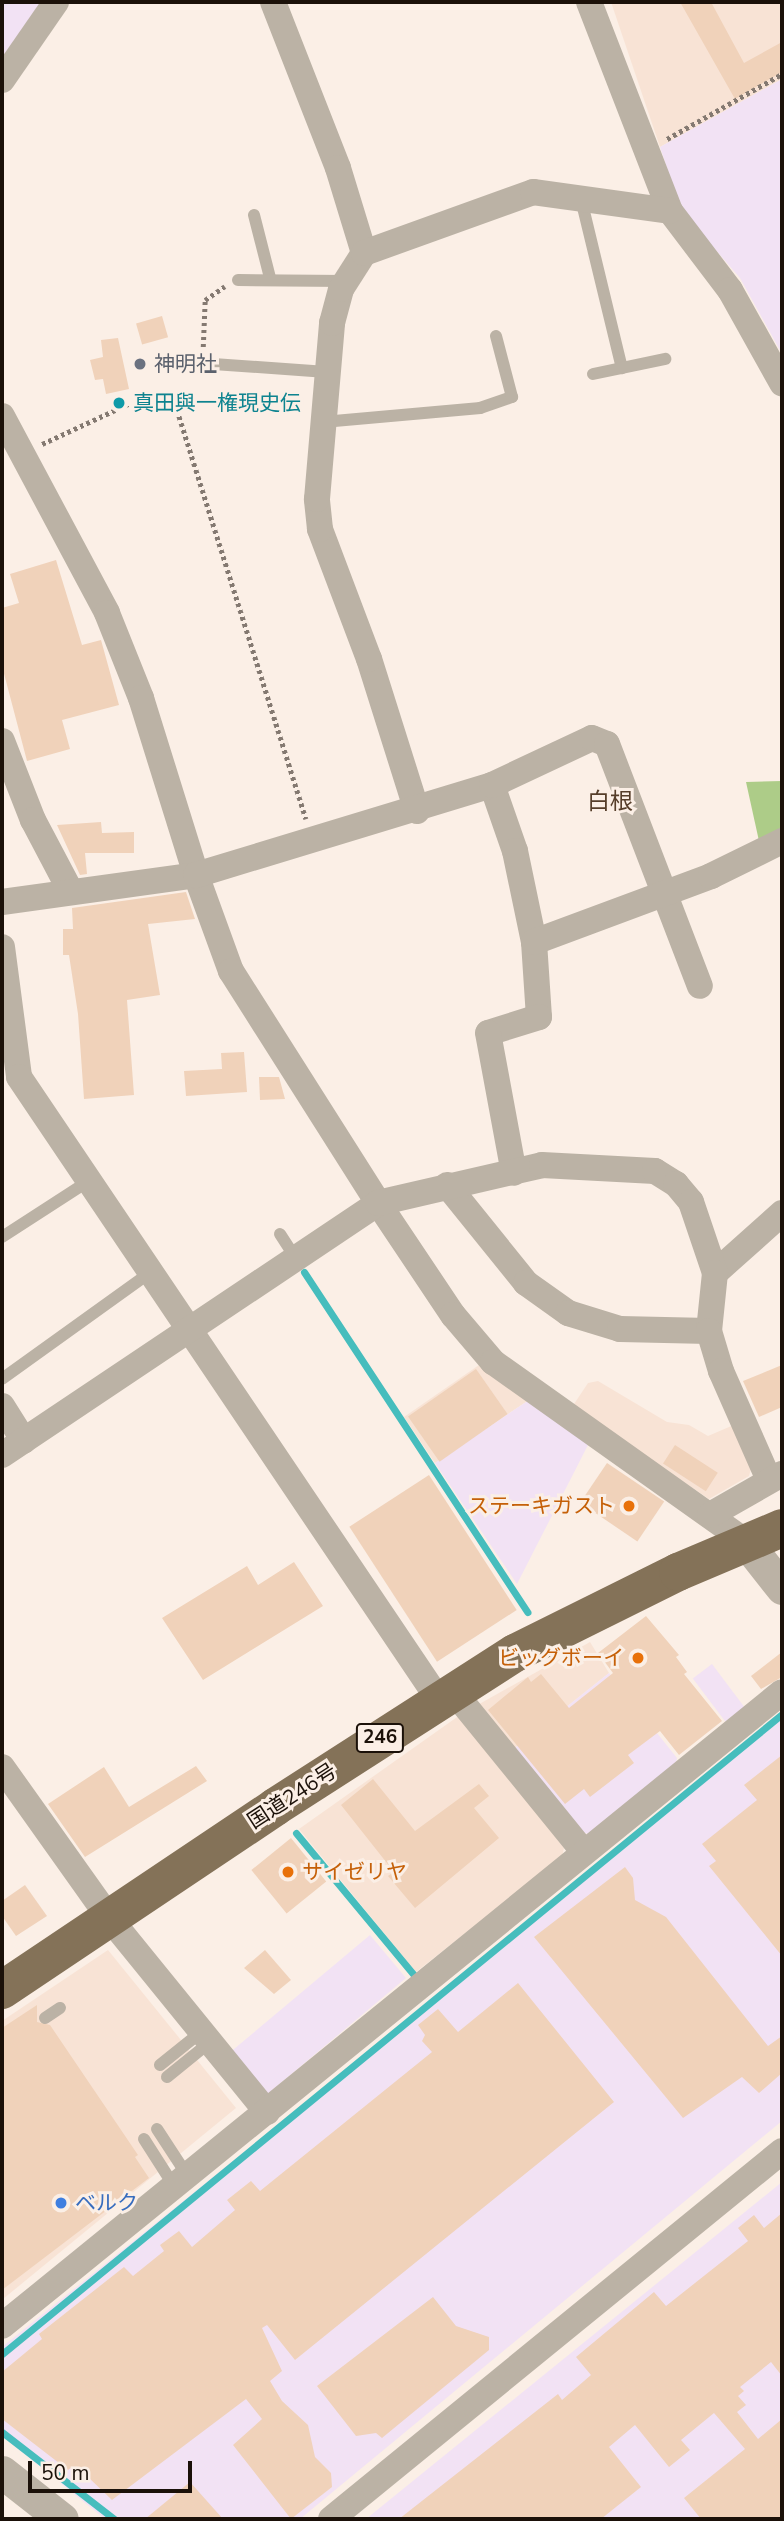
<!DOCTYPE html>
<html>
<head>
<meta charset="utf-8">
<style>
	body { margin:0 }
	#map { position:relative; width:784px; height:2521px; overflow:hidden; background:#fbefe6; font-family:"Nunito Sans","Noto Sans JP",sans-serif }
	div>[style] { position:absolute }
	.commercial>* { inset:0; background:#f8e3d5 }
	.industrial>* { inset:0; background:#f2e2f4; transform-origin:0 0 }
	.green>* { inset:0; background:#adcc88 }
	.stream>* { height:7px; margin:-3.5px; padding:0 3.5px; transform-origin:3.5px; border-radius:3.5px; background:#46bdbd }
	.building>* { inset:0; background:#f0d2ba; transform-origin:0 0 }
	.path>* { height:4.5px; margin-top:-2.25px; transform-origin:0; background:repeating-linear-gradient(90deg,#847971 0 3.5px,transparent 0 7px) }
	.service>* { height:12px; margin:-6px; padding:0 6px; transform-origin:6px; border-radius:6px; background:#bbb2a5 }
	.minor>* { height:26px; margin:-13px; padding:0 13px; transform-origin:13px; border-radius:13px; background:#bbb2a5 }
	.tertiary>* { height:33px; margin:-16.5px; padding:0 16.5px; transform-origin:16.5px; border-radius:16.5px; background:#bbb2a5 }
	.trunk>* { height:38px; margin:-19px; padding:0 19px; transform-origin:19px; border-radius:19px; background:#847258 }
	.dots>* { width:19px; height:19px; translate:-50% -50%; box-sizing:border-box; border:4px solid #fbefe6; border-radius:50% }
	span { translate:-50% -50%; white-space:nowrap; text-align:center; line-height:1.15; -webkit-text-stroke:6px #fbefe6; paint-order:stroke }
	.shield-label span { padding:2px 5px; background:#fbefe6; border:2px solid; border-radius:5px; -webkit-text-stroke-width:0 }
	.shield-label { font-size:19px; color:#1b1109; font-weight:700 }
	.worship-label { font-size:21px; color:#5b616d }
	.left { translate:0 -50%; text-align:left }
	.culture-label { font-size:21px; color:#0d838f }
	.food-label { font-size:21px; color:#c56008 }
	.right { translate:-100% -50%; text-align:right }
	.street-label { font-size:21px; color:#1b1109 }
	.shop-label { font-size:21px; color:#366cbe }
	.neighbourhood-label { font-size:23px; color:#563e2a }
	.frame { position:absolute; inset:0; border:4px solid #1b1109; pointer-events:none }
	.scale { position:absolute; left:28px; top:2461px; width:164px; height:32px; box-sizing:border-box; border:4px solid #1b1109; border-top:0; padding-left:9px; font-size:21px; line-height:24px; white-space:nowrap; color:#1b1109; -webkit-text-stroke:5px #fbefe6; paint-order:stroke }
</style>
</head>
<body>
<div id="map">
	<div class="commercial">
		<i style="clip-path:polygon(611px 2px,782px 2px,782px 79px,660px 147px)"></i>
		<i style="clip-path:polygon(479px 1365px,529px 1400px,435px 1463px,404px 1417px)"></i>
		<i style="clip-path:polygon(598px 1381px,667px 1422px,689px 1425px,708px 1436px,736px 1424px,752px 1465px,749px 1476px,709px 1499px,572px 1407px,588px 1383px)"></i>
		<i style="clip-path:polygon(590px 1642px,609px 1673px,511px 1751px,474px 1707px)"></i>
		<i style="clip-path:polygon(460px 1715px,564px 1848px,562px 1857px,416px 1972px,299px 1829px)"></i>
		<i style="clip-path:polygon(108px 1950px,236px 2108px,3px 2299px,2px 2021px)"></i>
	</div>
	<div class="industrial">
		<i style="clip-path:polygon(2px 2px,43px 2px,2px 60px)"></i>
		<i style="clip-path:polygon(782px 79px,782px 354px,740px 278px,681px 210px,660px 147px)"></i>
		<i style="clip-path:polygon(529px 1400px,588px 1445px,517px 1584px,435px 1463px)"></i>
		<i style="left:712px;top:1664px;width:54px;height:24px;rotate:53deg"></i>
		<i style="clip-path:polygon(609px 1673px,677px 1758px,676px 1763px,589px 1834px,577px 1831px,511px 1751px)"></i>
		<i style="clip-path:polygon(782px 1718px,782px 2121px,300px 2519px,105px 2519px,2px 2436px,2px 2347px)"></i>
		<i style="left:370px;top:1935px;width:56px;height:181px;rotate:50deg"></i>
		<i style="clip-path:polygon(782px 2182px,782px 2519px,366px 2519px)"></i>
	</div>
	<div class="green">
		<i style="clip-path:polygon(782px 781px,782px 828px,759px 841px,746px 782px)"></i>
	</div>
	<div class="stream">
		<i style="left:304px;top:1272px;width:407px;rotate:56.7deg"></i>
		<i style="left:296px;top:1833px;width:185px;rotate:50.3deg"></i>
		<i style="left:2px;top:2354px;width:1009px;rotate:-39.37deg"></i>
		<i style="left:2px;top:2432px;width:142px;rotate:37.8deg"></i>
	</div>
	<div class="building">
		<i style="clip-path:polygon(680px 2px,711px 2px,744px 63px,782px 42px,782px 72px,735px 99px)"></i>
		<i style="left:162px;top:316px;width:22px;height:27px;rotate:74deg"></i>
		<i style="clip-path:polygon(118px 338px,129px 389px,106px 394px,103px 379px,95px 380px,90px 360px,103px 357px,101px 340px)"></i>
		<i style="clip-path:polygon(56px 560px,82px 645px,101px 640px,119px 705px,62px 720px,70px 749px,27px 761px,2px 666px,2px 608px,19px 603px,10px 574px)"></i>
		<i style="clip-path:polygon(101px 822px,102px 833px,134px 832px,134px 853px,85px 853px,87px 874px,80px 875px,57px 825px)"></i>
		<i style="clip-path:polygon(186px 892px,195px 919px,148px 924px,160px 995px,127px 1000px,134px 1095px,84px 1099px,78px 1014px,69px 955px,63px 955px,63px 929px,73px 929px,72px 908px)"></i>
		<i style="clip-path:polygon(244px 1052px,247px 1092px,186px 1096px,184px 1071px,222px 1069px,221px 1053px)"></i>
		<i style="clip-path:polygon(259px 1077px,279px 1077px,285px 1099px,260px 1100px)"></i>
		<i style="clip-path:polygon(782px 1365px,782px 1407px,759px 1417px,743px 1381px)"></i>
		<i style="left:476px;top:1369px;width:55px;height:83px;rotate:55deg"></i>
		<i style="left:675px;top:1445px;width:51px;height:22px;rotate:33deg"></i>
		<i style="left:607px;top:1463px;width:69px;height:48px;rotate:34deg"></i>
		<i style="left:429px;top:1475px;width:161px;height:95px;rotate:57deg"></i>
		<i style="clip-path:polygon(294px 1562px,323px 1606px,203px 1680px,162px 1618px,247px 1566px,258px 1585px)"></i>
		<i style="clip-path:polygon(646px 1616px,679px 1655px,676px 1657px,687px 1672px,684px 1674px,722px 1721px,679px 1755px,660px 1731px,628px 1755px,634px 1763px,590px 1797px,584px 1789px,565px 1804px,488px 1710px,528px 1677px,531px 1682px,541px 1674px,569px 1708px,613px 1673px,598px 1653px)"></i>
		<i style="clip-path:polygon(782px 1652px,782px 1677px,761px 1689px,751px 1676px)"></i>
		<i style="clip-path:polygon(782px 1755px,782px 1956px,709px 1866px,716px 1861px,702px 1844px,757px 1800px,744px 1785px)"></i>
		<i style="clip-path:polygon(196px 1766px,207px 1781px,85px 1857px,48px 1804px,104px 1767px,129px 1807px)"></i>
		<i style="clip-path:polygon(373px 1779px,415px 1831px,479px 1784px,489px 1796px,474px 1808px,499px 1838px,415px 1908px,388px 1876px,394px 1872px,341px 1805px)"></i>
		<i style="left:291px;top:1838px;width:56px;height:51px;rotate:51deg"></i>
		<i style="clip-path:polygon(625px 1867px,633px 1878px,635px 1900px,666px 1917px,768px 2046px,782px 2036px,782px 2073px,759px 2093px,742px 2077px,683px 2118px,534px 1937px)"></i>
		<i style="clip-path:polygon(25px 1885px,47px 1916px,16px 1936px,2px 1916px,2px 1901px)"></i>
		<i style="clip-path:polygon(265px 1950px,291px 1980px,274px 1994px,244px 1968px)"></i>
		<i style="clip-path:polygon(518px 1983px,614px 2102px,295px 2360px,267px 2325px,262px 2328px,282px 2371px,270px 2381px,282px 2401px,308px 2425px,315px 2457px,331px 2473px,332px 2487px,291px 2519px,233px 2445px,262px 2419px,246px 2399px,112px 2500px,88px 2477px,84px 2479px,72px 2467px,68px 2470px,2px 2419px,2px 2372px,42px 2339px,39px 2334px,124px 2267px,133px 2276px,164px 2251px,160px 2245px,179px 2231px,192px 2247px,235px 2210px,227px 2200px,251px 2181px,260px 2191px,432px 2052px,422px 2041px,425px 2035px,418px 2025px,438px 2009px,458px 2032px)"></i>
		<i style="clip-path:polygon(37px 2005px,37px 2022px,50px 2025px,138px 2155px,135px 2157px,149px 2178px,2px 2290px,2px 2028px)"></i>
		<i style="clip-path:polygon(782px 2213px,782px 2376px,771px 2362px,740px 2387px,744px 2391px,738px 2396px,746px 2405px,737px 2412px,758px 2439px,782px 2419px,782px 2519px,701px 2519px,684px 2498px,745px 2449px,714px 2413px,681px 2440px,690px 2450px,669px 2467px,635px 2425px,609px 2447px,641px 2487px,601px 2519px,399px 2519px,558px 2394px,562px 2400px,591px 2375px,576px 2357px,654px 2292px,666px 2306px,748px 2241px,738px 2228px,754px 2215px,764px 2228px)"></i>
		<i style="clip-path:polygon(433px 2297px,456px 2326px,489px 2337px,489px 2350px,382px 2438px,376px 2433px,356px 2436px,317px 2386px)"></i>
		<i style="clip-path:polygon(190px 2482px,223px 2519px,145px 2519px)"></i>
	</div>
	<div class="path">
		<i style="left:667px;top:139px;width:132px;rotate:-29.5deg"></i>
		<i style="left:203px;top:347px;width:47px;rotate:-87.6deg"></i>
		<i style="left:205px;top:300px;width:24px;rotate:-35deg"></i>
		<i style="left:175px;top:403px;width:436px;rotate:72.5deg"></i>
		<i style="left:42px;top:444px;width:95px;rotate:-24.9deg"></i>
	</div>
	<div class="service">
		<i style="left:581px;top:199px;width:174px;rotate:76.4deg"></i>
		<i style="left:254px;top:215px;width:65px;rotate:75.7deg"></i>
		<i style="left:238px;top:280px;width:108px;rotate:0.5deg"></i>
		<i style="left:199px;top:363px;width:128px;rotate:4deg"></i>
		<i style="left:593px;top:374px;width:74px;rotate:-11.8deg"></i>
		<i style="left:323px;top:422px;width:158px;rotate:-5.1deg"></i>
		<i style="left:480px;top:408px;width:34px;rotate:-19deg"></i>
		<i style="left:512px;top:397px;width:63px;rotate:-104.7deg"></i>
		<i style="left:280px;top:1234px;width:30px;rotate:57deg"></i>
		<i style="left:2px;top:1237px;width:105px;rotate:-32.9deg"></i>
		<i style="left:2px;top:1379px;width:183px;rotate:-35.7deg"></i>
		<i style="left:45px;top:2018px;width:18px;rotate:-34deg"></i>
		<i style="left:160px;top:2065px;width:53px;rotate:-38.8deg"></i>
		<i style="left:167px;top:2077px;width:55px;rotate:-39.1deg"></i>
		<i style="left:157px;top:2129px;width:55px;rotate:56.9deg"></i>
		<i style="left:144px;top:2139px;width:56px;rotate:57.4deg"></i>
	</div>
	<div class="minor">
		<i style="left:273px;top:2px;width:178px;rotate:68.6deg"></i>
		<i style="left:338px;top:168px;width:89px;rotate:73deg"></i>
		<i style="left:589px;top:2px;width:224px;rotate:68.8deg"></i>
		<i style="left:670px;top:211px;width:99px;rotate:52.8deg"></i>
		<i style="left:730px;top:290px;width:107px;rotate:60.8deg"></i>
		<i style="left:2px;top:80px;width:95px;rotate:-55.3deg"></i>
		<i style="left:2px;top:416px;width:223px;rotate:61.9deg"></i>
		<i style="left:107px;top:613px;width:92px;rotate:68.2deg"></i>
		<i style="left:141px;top:698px;width:185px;rotate:72.7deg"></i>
		<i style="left:196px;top:875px;width:102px;rotate:70deg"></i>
		<i style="left:231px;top:971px;width:275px;rotate:57.6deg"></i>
		<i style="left:378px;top:1203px;width:135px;rotate:56.2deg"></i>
		<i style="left:453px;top:1315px;width:62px;rotate:49.6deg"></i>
		<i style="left:493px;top:1362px;width:309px;rotate:35.4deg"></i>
		<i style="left:2px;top:741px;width:85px;rotate:68.6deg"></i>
		<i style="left:33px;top:820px;width:81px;rotate:62.2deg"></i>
		<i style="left:492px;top:785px;width:70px;rotate:70.8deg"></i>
		<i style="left:515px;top:851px;width:93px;rotate:78.2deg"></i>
		<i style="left:534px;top:942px;width:75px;rotate:86.2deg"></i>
		<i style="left:539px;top:1017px;width:53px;rotate:162.6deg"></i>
		<i style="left:488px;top:1033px;width:142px;rotate:79.5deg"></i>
		<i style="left:417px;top:811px;width:159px;rotate:-107.5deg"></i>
		<i style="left:369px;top:659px;width:139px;rotate:-110.7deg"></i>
		<i style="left:320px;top:529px;width:30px;rotate:-96deg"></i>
		<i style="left:317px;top:499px;width:177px;rotate:-85.1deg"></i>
		<i style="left:332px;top:323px;width:35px;rotate:-75deg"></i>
		<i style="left:341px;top:289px;width:43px;rotate:-57.4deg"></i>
		<i style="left:364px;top:253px;width:180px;rotate:-19.8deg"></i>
		<i style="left:533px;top:192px;width:138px;rotate:7.9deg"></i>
		<i style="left:2px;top:902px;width:196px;rotate:-7.9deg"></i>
		<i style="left:196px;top:875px;width:309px;rotate:-16.9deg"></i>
		<i style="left:492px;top:785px;width:110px;rotate:-25.2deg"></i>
		<i style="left:592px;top:738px;width:16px;rotate:22deg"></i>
		<i style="left:607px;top:744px;width:259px;rotate:69deg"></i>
		<i style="left:534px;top:942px;width:189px;rotate:-20.4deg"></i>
		<i style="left:711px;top:876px;width:79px;rotate:-26.2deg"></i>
		<i style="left:2px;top:947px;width:131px;rotate:82.5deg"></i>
		<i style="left:19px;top:1077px;width:751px;rotate:56.01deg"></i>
		<i style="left:447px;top:1185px;width:126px;rotate:51.1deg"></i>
		<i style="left:526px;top:1283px;width:52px;rotate:35.5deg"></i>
		<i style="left:568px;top:1313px;width:54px;rotate:17.1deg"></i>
		<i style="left:620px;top:1329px;width:89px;rotate:1.3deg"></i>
		<i style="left:715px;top:1273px;width:90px;rotate:-41.8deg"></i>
		<i style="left:2px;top:1406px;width:41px;rotate:57.8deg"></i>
		<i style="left:2px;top:1455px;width:453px;rotate:-33.8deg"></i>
		<i style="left:378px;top:1203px;width:168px;rotate:-13deg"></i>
		<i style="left:542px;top:1165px;width:113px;rotate:3deg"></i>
		<i style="left:655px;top:1171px;width:25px;rotate:32deg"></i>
		<i style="left:676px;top:1184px;width:23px;rotate:50deg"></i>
		<i style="left:691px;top:1202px;width:75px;rotate:71.3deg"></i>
		<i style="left:715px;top:1273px;width:58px;rotate:95.9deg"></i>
		<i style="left:709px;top:1331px;width:42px;rotate:73.3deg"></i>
		<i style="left:721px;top:1371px;width:119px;rotate:66.2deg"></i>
		<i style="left:710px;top:1515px;width:83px;rotate:-29.7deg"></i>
		<i style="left:453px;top:1691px;width:206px;rotate:50.9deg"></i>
		<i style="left:2px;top:1767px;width:186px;rotate:54.6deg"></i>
		<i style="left:110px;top:1919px;width:249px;rotate:50.9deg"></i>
		<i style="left:2px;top:2326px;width:1005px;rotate:-39.1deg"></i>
		<i style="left:331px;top:2519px;width:582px;rotate:-39.21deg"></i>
	</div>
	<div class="tertiary">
		<i style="left:745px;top:1541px;width:60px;rotate:51.8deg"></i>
		<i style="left:2px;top:2472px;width:76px;rotate:38.1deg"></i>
	</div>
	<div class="trunk">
		<i style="left:2px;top:1990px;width:329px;rotate:-33.8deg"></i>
		<i style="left:275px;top:1807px;width:285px;rotate:-32.7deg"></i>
		<i style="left:515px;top:1653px;width:182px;rotate:-26.4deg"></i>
		<i style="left:678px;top:1572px;width:113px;rotate:-22.9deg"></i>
	</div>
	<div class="dots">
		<i style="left:140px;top:364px;background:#6b7280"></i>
		<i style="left:119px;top:403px;background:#0f9aa8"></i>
		<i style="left:629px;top:1506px;background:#e8710a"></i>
		<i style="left:638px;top:1658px;background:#e8710a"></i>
		<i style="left:288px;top:1872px;background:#e8710a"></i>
		<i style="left:61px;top:2203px;background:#3f7fe0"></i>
	</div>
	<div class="shield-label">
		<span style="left:380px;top:1738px">246</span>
	</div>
	<div class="worship-label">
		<span class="left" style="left:154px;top:364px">神明社</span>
	</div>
	<div class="culture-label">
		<span class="left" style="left:133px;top:403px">真田與一権現史伝</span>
	</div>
	<div class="food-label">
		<span class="right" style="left:615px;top:1506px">ステーキガスト</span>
		<span class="right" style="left:624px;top:1658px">ビッグボーイ</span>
		<span class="left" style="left:302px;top:1872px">サイゼリヤ</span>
	</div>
	<div class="street-label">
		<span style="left:292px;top:1796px;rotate:-33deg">国道246号</span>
	</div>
	<div class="shop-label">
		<span class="left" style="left:75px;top:2203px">ベルク</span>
	</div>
	<div class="neighbourhood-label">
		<span style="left:610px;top:802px">白根</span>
	</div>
	<div class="frame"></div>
	<div class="scale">50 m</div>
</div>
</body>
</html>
